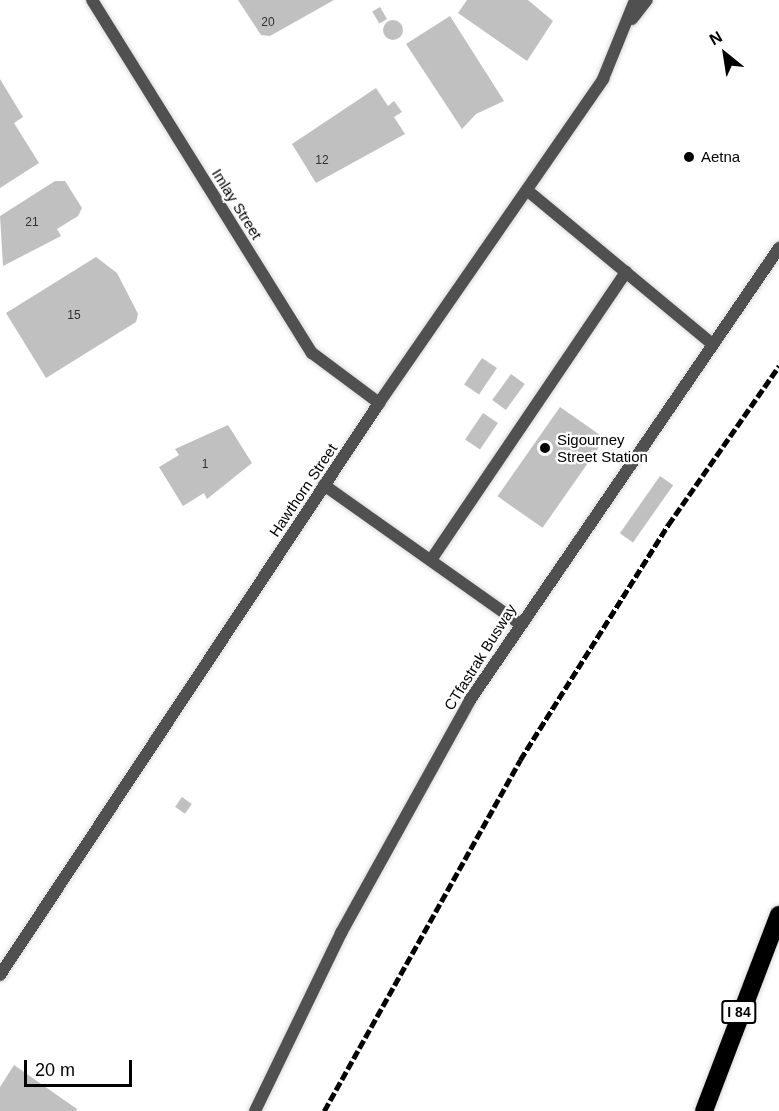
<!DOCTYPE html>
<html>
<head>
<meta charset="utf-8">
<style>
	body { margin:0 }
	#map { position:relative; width:779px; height:1111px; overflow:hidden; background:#fff; font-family:Helvetica,sans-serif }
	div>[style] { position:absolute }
	.building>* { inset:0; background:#c0c0c0; transform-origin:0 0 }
	.round { border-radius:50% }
	.roads { filter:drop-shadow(0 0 2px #dbdbdb) drop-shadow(0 0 2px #dbdbdb) }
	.service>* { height:12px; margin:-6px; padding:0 6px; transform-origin:6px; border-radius:6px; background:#505050 }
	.minor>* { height:12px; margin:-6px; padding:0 6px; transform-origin:6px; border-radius:6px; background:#505050 }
	.motorway>* { height:18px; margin:-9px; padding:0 9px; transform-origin:9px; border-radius:9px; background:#000 }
	.rail>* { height:4.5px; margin-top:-2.25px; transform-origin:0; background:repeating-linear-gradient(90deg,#000 0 9px,transparent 0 12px) }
	.dots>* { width:16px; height:16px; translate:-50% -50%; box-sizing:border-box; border:3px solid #fff; border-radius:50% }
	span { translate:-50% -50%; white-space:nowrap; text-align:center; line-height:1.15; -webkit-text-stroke:4.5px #fff; paint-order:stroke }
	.number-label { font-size:12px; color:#303030 }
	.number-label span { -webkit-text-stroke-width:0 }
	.shield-label span { padding:2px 4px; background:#fff; border:2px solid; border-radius:4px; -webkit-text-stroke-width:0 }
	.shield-label { font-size:14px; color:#000; font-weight:700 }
	.poi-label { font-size:15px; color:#000 }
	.left { translate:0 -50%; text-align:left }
	.street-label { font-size:15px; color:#000 }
	.north { position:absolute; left:695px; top:24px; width:60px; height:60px; -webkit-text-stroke:4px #fff; paint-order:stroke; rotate:330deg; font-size:16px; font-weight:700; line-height:24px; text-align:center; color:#000 }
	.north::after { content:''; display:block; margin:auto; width:21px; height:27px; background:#000; clip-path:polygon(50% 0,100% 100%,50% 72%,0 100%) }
	.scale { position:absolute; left:24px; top:1060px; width:108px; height:27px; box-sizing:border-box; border:3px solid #000; border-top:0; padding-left:8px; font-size:18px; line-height:21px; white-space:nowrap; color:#000; -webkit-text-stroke:4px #fff; paint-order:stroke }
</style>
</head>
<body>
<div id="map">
	<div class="building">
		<i style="clip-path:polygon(238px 0,334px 0,270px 36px,261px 35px)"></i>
		<i style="clip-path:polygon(467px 0,528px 0,553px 21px,527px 61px,458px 13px)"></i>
		<i style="left:380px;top:7px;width:14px;height:9px;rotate:60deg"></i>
		<i style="clip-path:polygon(450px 16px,504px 101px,476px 114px,462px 129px,406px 44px)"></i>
		<i class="round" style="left:383px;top:20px;width:20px;height:20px"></i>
		<i style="clip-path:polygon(0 79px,23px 117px,14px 123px,39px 163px,0 188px)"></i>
		<i style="clip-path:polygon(376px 88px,388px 106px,394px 101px,402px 112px,394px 117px,405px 134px,316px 183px,292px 144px)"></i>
		<i style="clip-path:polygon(55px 181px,65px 181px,82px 208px,78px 216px,57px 229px,61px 236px,3px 266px,0 216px)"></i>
		<i style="clip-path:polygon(96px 257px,117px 273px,138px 314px,136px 322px,46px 378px,6px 313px)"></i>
		<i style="left:482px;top:358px;width:18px;height:32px;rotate:34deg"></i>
		<i style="left:511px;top:374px;width:17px;height:32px;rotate:36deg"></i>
		<i style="left:560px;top:407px;width:55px;height:109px;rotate:35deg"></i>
		<i style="left:483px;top:413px;width:18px;height:32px;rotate:34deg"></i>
		<i style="clip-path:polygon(228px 425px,252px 463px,207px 499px,204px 493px,183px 506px,159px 467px,179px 455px,175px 449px)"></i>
		<i style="left:660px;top:476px;width:16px;height:70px;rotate:35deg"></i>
		<i style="left:182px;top:797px;width:12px;height:12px;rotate:35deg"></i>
		<i style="clip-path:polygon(14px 1065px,77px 1109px,76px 1111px,0 1111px,0 1087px)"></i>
	</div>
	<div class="roads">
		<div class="service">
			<i style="left:528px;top:191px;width:238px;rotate:39.7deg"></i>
			<i style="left:324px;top:485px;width:239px;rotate:35.3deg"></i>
			<i style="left:431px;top:560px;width:348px;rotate:-55.9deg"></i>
			<i style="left:255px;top:1111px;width:198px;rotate:-64.2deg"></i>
			<i style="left:341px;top:933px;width:266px;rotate:-61deg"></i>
			<i style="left:470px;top:700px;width:548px;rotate:-55.64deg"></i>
		</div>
		<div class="minor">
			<i style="left:92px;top:0;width:416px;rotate:58.1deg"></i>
			<i style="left:312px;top:353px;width:84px;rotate:36.7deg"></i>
			<i style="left:632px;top:19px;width:24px;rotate:-52deg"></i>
			<i style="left:0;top:975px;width:686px;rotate:-56.47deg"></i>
			<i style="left:379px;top:403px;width:394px;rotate:-55.3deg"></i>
			<i style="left:603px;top:79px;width:85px;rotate:-67.9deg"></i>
		</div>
		<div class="motorway">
			<i style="left:704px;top:1111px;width:210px;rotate:-69.1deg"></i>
		</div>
	</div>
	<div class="rail">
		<i style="left:324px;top:1111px;width:402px;rotate:-60.8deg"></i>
		<i style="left:520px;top:760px;width:278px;rotate:-57.8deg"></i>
		<i style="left:668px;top:525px;width:194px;rotate:-55.1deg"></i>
	</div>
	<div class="dots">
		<i style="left:689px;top:157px;background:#000"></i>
		<i style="left:545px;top:448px;background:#000"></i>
	</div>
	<div class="number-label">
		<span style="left:268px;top:23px">20</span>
		<span style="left:322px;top:161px">12</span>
		<span style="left:32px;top:223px">21</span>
		<span style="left:74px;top:316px">15</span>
		<span style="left:205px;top:465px">1</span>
	</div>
	<div class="shield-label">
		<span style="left:739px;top:1012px">I 84</span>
	</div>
	<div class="poi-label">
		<span class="left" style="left:701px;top:157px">Aetna</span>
		<span class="left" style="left:557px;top:448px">Sigourney<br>Street Station</span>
	</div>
	<div class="street-label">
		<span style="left:237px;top:204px;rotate:58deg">Imlay Street</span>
		<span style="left:303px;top:490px;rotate:-56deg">Hawthorn Street</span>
		<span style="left:480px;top:657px;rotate:-58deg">CTfastrak Busway</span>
	</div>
	<div class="north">N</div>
	<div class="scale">20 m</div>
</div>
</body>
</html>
